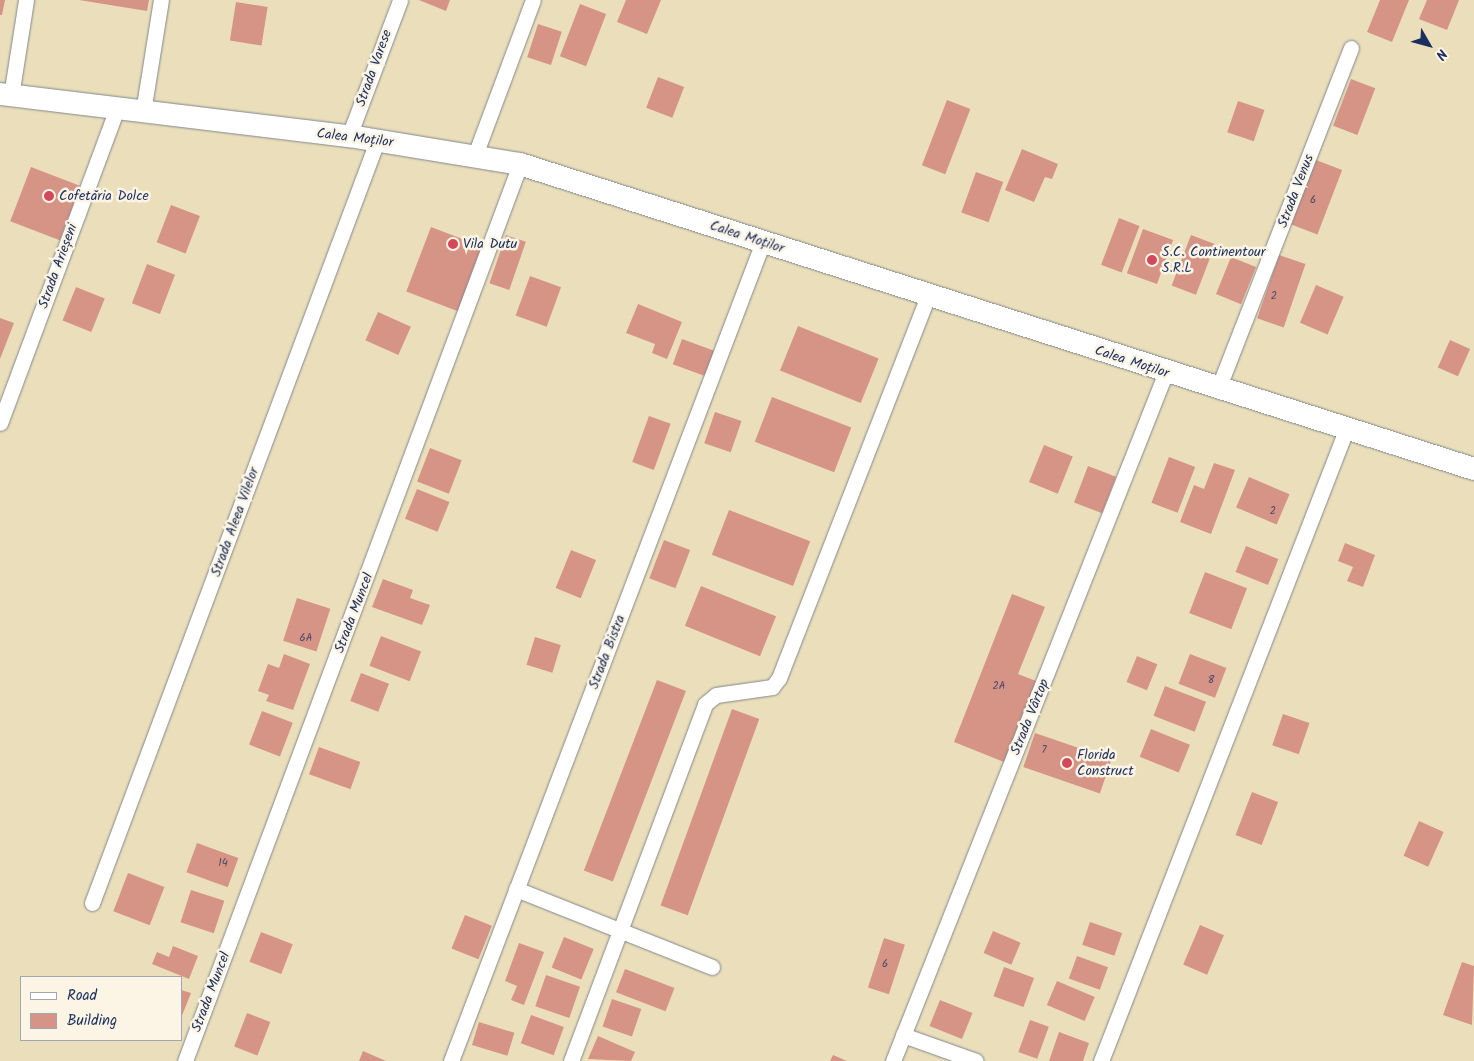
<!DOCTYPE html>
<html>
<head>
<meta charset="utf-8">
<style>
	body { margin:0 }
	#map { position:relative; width:1474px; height:1061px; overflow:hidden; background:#eadfba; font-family:Kalam,sans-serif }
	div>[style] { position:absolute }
	.building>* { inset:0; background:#d69486; transform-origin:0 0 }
	.roads { filter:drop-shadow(0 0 1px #82878c) drop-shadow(0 0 1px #82878c) }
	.minor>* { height:15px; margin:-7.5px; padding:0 7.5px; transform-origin:7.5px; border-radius:7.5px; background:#fff }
	.primary>* { height:22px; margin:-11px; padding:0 11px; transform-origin:11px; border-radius:11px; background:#fff }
	.dots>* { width:14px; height:14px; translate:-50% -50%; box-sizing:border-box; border:2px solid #fcf5e5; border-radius:50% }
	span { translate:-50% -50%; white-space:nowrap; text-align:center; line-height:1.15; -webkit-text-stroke:5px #fcf5e5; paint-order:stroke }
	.number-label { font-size:11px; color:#4a4868 }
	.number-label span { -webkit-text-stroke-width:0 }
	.street-label { font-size:14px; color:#1b2f5e }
	.poi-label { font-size:14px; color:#1b2f5e }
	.left { translate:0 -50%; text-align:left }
	.legend { position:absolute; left:20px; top:976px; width:162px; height:65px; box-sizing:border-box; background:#fcf5e5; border:1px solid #a2a6af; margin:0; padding:6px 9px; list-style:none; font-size:15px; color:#1b2f5e }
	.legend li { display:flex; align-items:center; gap:10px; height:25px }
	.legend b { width:25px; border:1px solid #a2a6af }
	.north { position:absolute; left:1404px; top:20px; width:50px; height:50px; -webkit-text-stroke:4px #fcf5e5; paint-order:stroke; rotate:128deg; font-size:14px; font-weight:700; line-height:20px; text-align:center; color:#1b2f5e }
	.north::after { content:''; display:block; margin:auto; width:18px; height:22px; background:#1b2f5e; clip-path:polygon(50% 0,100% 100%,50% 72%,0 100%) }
</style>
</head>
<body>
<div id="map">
	<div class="building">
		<i style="clip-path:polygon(0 0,5px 0,2px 15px,0 15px)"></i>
		<i style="clip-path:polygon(79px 0,149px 0,147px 11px)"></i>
		<i style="clip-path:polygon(419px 0,450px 0,446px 11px)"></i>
		<i style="clip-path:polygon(626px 0,661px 0,647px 34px,617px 22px)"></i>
		<i style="clip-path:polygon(1380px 0,1409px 0,1392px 42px,1367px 32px)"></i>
		<i style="clip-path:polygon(1427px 0,1459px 0,1447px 30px,1419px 19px)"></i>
		<i style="left:236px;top:2px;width:32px;height:39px;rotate:9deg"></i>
		<i style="left:580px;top:4px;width:28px;height:56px;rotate:21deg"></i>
		<i style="left:538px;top:24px;width:25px;height:35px;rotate:18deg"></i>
		<i style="left:658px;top:77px;width:28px;height:33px;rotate:21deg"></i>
		<i style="left:1351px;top:79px;width:26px;height:50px;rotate:21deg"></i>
		<i style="left:947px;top:100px;width:25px;height:70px;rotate:21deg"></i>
		<i style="left:1238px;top:101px;width:28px;height:33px;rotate:19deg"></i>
		<i style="clip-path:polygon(1022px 149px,1058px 164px,1052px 179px,1045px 177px,1034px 202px,1005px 190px)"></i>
		<i style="left:1316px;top:160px;width:28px;height:69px;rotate:21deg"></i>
		<i style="left:31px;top:167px;width:53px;height:58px;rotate:21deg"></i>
		<i style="left:976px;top:172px;width:29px;height:43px;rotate:20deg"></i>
		<i style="left:171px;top:205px;width:31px;height:40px;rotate:21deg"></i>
		<i style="left:1119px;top:218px;width:22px;height:50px;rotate:21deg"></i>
		<i style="left:431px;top:227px;width:56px;height:69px;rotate:21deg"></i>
		<i style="left:1143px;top:229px;width:32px;height:47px;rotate:20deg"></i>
		<i style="left:506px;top:235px;width:21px;height:51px;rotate:19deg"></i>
		<i style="left:1191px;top:235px;width:26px;height:54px;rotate:21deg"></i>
		<i style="left:1279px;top:255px;width:28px;height:67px;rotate:19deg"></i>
		<i style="left:1231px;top:257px;width:27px;height:40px;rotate:22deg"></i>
		<i style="left:147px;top:264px;width:30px;height:42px;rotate:21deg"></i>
		<i style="left:530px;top:276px;width:33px;height:42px;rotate:20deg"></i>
		<i style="left:1316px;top:285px;width:30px;height:41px;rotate:23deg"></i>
		<i style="left:76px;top:287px;width:31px;height:36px;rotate:22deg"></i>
		<i style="clip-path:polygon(638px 304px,682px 322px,667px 359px,652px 353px,655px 344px,626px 333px)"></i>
		<i style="left:378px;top:312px;width:36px;height:31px;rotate:24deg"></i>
		<i style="clip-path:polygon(0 318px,14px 323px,0 359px)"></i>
		<i style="left:798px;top:326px;width:87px;height:48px;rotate:22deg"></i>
		<i style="left:682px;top:339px;width:35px;height:27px;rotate:20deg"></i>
		<i style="left:1450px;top:340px;width:22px;height:30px;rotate:24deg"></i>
		<i style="left:772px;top:397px;width:85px;height:48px;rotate:21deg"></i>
		<i style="left:715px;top:412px;width:28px;height:33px;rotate:19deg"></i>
		<i style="left:649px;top:416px;width:23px;height:49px;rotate:20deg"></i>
		<i style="left:1044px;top:445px;width:31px;height:40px;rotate:22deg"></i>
		<i style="left:430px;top:448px;width:34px;height:36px;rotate:21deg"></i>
		<i style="left:1169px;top:457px;width:28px;height:49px;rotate:21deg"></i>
		<i style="clip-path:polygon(1214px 463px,1235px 470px,1211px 534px,1180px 522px,1194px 485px,1204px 489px)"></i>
		<i style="left:1088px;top:466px;width:30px;height:39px;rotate:21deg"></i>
		<i style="left:1249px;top:477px;width:44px;height:33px;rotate:23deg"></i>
		<i style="left:417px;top:489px;width:35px;height:32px;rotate:22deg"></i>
		<i style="left:729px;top:510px;width:87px;height:48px;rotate:21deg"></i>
		<i style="left:664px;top:540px;width:28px;height:41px;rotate:21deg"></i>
		<i style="clip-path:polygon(1345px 543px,1375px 555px,1363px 587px,1347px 581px,1353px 567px,1338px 561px)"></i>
		<i style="left:1246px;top:546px;width:35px;height:28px;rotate:22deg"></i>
		<i style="left:571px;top:550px;width:27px;height:41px;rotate:22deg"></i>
		<i style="left:1205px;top:572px;width:45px;height:44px;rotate:21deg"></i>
		<i style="clip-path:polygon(383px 579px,413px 590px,410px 598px,430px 605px,422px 625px,372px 607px)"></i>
		<i style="left:701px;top:586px;width:81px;height:43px;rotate:22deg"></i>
		<i style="clip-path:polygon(1012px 594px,1045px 607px,1018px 674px,1036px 681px,1004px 762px,954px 742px)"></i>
		<i style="left:297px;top:598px;width:35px;height:45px;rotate:18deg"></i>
		<i style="left:381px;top:636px;width:43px;height:32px;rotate:21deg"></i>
		<i style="left:535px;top:637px;width:27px;height:29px;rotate:17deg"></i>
		<i style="clip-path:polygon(284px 654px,310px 664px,293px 710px,266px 701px,269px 695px,258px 691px,268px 664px,279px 668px)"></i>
		<i style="left:1190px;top:654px;width:39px;height:32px;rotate:21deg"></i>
		<i style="left:1137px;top:656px;width:22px;height:28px;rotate:22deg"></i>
		<i style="left:361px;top:673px;width:30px;height:30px;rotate:21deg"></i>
		<i style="left:657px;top:680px;width:31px;height:204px;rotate:21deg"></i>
		<i style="left:1165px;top:686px;width:44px;height:32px;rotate:21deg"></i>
		<i style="left:732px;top:709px;width:29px;height:209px;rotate:20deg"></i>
		<i style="left:262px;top:711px;width:33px;height:36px;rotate:21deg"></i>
		<i style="left:1283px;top:714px;width:28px;height:33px;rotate:19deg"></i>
		<i style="left:1151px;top:729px;width:42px;height:30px;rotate:22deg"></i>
		<i style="left:1035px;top:733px;width:81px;height:36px;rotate:19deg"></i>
		<i style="left:319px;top:747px;width:44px;height:29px;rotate:20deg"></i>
		<i style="left:1252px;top:792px;width:28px;height:46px;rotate:21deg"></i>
		<i style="left:1419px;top:821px;width:27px;height:38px;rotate:24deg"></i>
		<i style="left:197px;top:843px;width:44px;height:31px;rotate:20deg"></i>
		<i style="left:128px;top:873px;width:39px;height:41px;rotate:21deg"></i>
		<i style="left:191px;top:890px;width:35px;height:34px;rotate:18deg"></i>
		<i style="left:465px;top:915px;width:29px;height:36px;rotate:22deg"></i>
		<i style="left:1090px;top:922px;width:34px;height:24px;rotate:19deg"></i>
		<i style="left:1200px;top:925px;width:26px;height:43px;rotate:23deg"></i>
		<i style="left:993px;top:931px;width:30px;height:24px;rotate:23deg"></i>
		<i style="left:261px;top:932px;width:34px;height:32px;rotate:21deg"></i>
		<i style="left:564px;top:937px;width:32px;height:33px;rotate:22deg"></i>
		<i style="left:884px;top:938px;width:22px;height:52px;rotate:18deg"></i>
		<i style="clip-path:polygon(519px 943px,544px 952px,524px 1005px,511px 1000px,517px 986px,505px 981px)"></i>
		<i style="clip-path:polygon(173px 946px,198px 956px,189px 979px,152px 964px,157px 952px,169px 957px)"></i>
		<i style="left:1077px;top:956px;width:33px;height:24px;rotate:20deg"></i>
		<i style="clip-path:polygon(1462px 962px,1474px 966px,1472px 1025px,1443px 1015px)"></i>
		<i style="left:1004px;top:967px;width:32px;height:31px;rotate:20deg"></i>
		<i style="left:625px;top:969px;width:53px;height:25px;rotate:21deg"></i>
		<i style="left:546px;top:975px;width:36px;height:33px;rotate:19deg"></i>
		<i style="left:1057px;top:981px;width:41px;height:26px;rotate:23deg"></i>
		<i style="clip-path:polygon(181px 990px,191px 993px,181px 1018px)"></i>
		<i style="left:612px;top:999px;width:31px;height:29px;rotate:19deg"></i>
		<i style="left:940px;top:1000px;width:35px;height:28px;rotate:22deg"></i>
		<i style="left:247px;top:1013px;width:25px;height:36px;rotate:21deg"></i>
		<i style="left:531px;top:1015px;width:35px;height:30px;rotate:20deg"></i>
		<i style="left:1030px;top:1020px;width:20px;height:34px;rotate:20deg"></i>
		<i style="left:479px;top:1022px;width:37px;height:24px;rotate:17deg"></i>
		<i style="clip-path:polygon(1059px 1032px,1089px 1043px,1083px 1061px,1049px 1061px)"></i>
		<i style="clip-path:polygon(598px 1036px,635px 1052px,631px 1061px,588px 1059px)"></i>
		<i style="clip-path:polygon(363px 1051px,386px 1061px,359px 1061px)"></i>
		<i style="clip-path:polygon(833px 1055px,847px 1061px,830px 1061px)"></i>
	</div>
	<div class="roads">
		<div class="minor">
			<i style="left:11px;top:96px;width:97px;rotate:-81.1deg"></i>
			<i style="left:143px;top:112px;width:113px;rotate:-80.9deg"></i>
			<i style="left:349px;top:136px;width:145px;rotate:-69.4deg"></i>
			<i style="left:475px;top:155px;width:165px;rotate:-69.5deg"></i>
			<i style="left:1218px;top:389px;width:366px;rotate:-68.7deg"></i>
			<i style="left:0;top:423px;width:335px;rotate:-69.6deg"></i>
			<i style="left:516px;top:889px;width:211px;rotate:21.7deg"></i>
			<i style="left:92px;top:903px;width:814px;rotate:-69.49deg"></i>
			<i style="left:903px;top:1035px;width:77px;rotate:19.6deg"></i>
			<i style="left:185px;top:1061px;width:958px;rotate:-69.52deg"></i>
			<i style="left:451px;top:1061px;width:876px;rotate:-69.15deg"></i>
			<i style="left:571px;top:1061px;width:381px;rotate:-69.4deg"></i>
			<i style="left:705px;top:704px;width:14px;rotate:-39deg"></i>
			<i style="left:716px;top:695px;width:57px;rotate:-8.1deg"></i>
			<i style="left:772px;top:687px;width:11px;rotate:-52deg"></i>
			<i style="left:779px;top:678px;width:410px;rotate:-68.7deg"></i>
			<i style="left:893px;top:1061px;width:741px;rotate:-68.39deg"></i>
			<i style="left:1101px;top:1061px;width:677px;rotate:-68.78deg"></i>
		</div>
		<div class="primary">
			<i style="left:0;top:94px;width:352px;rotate:6.9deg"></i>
			<i style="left:349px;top:136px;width:173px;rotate:9.3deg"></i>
			<i style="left:520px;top:164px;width:1002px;rotate:17.73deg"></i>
		</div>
	</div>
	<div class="dots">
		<i style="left:49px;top:196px;background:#d1495b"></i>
		<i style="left:453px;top:244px;background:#d1495b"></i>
		<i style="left:1152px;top:260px;background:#d1495b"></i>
		<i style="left:1067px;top:763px;background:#d1495b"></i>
	</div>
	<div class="number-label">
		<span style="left:1313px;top:200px">6</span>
		<span style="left:1274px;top:296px">2</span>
		<span style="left:1273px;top:511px">2</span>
		<span style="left:306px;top:638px">6A</span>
		<span style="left:1211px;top:680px">8</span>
		<span style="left:999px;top:686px">2A</span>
		<span style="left:1044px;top:750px">7</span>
		<span style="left:223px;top:863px">14</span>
		<span style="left:885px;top:964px">6</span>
	</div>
	<div class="street-label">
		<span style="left:374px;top:68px;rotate:-70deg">Strada Varese</span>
		<span style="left:355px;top:138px;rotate:7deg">Calea Moților</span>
		<span style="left:1296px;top:191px;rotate:-69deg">Strada Venus</span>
		<span style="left:747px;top:237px;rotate:18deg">Calea Moților</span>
		<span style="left:58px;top:266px;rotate:-70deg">Strada Arieșeni</span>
		<span style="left:1132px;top:362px;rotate:18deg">Calea Moților</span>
		<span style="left:235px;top:522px;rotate:-70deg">Strada Aleea Vilelor</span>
		<span style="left:354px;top:613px;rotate:-69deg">Strada Muncel</span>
		<span style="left:607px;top:652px;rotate:-69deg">Strada Bistra</span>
		<span style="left:1030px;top:717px;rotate:-68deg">Strada Vârtop</span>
		<span style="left:211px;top:992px;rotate:-69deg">Strada Muncel</span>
	</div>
	<div class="poi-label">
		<span class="left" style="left:59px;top:196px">Cofetăria Dolce</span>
		<span class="left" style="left:463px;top:244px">Vila Dutu</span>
		<span class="left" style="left:1162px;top:260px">S.C. Continentour<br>S.R.L</span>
		<span class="left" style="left:1077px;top:763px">Florida<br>Construct</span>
	</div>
	<ul class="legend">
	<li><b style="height:6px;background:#fff"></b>Road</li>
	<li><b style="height:14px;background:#d69486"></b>Building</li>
	</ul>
	<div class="north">N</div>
</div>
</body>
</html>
